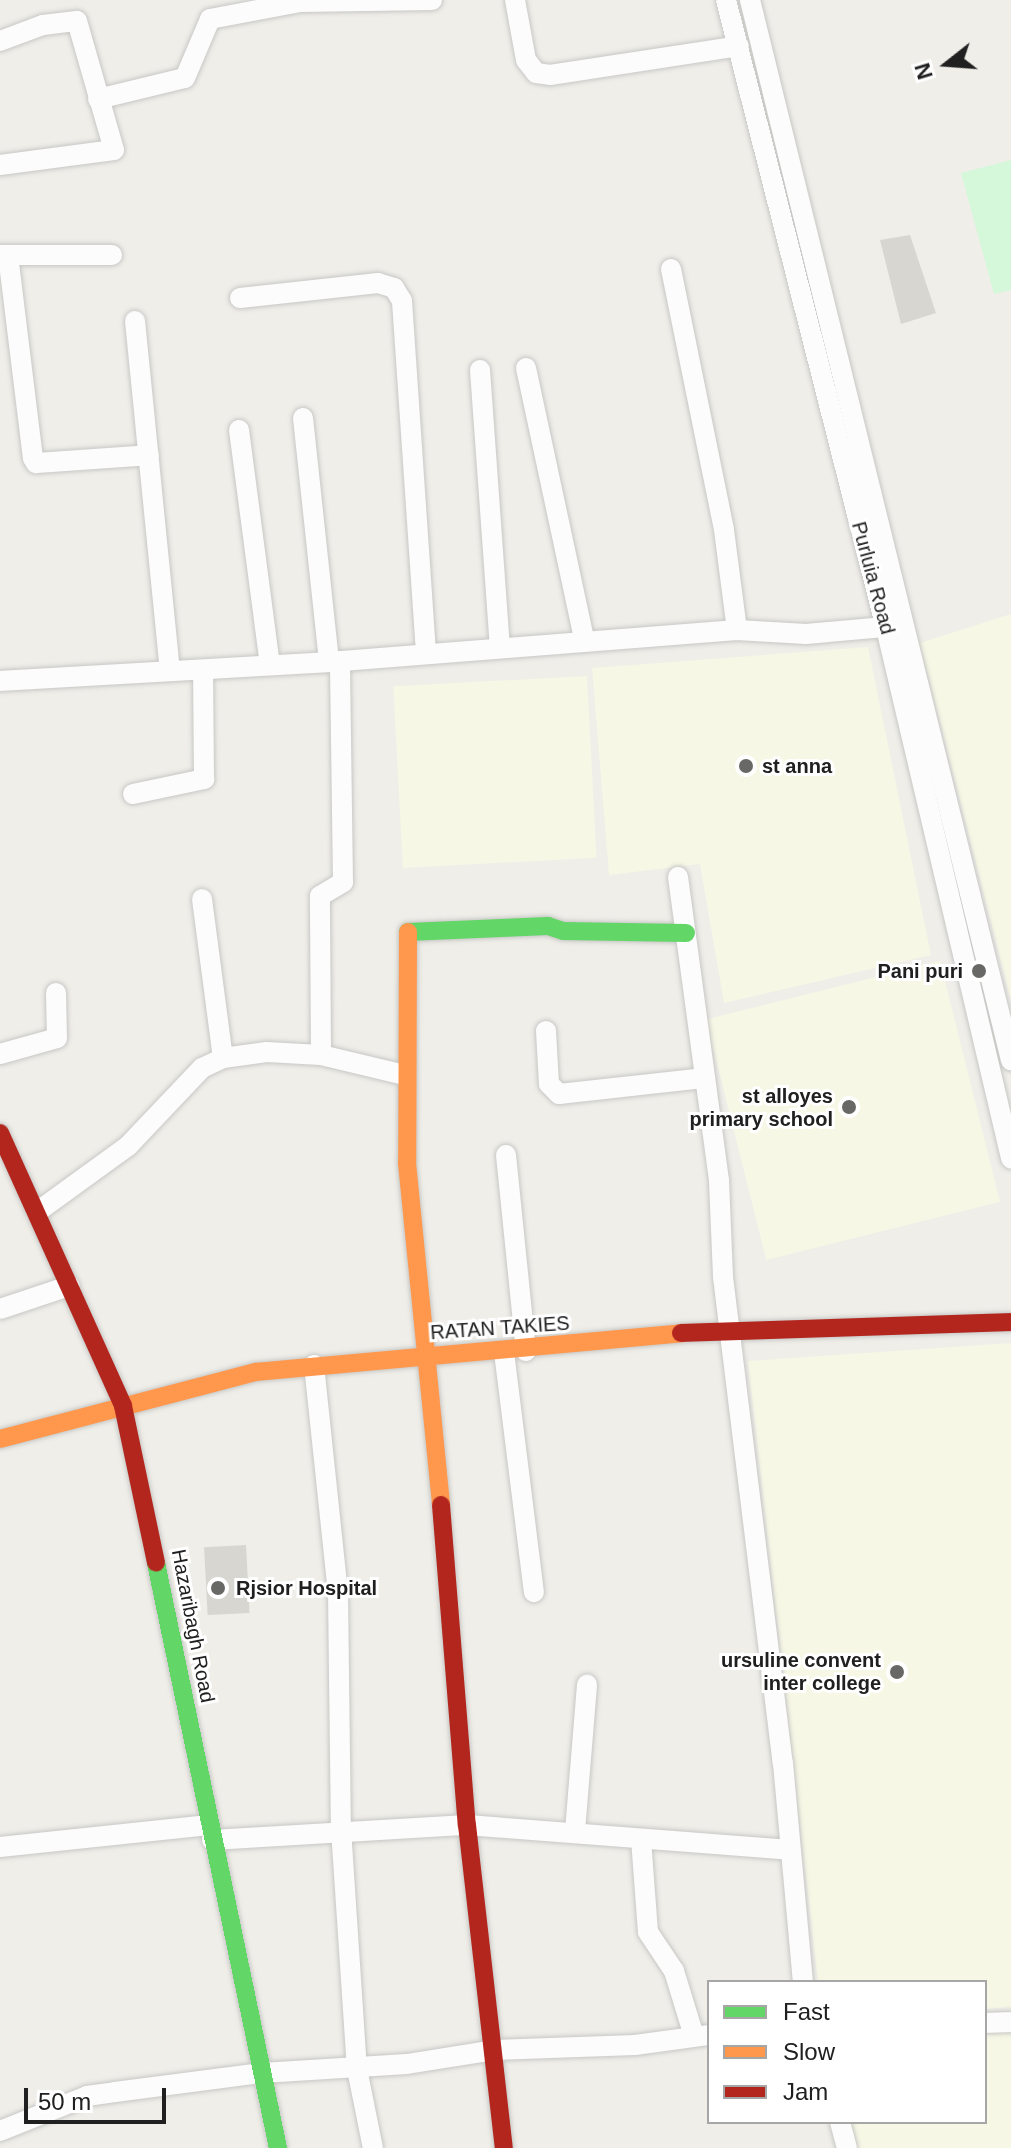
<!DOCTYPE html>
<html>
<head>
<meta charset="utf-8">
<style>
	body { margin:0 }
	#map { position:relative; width:1011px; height:2148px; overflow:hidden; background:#efeee9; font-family:Helvetica,sans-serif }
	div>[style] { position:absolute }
	.education>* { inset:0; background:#f6f7e5; transform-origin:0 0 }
	.park>* { inset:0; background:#d5f7da }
	.building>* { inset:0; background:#d8d6d1; transform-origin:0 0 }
	.roads { filter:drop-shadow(0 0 2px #c7c7c5) drop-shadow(0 0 2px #c7c7c5) }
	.street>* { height:20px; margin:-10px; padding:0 10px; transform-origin:10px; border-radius:10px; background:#fdfcfc }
	.fast>* { height:18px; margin:-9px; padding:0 9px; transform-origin:9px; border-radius:9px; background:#63d668 }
	.slow>* { height:18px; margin:-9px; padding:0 9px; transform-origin:9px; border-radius:9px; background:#ff974d }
	.jam>* { height:18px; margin:-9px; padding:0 9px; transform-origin:9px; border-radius:9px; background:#b3261e }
	.dots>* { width:22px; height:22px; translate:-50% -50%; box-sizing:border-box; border:4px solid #fff; border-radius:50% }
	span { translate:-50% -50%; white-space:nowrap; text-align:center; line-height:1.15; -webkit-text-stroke:6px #fff; paint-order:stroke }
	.street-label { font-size:20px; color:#202020 }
	.poi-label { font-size:20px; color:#202020; font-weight:700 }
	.left { translate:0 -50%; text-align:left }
	.right { translate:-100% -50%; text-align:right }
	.legend { position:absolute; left:707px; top:1980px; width:280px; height:144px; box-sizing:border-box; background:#fff; border:2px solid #a6a6a6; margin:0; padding:10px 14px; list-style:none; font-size:24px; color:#202020 }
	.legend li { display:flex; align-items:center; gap:16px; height:40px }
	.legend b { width:40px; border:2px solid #a6a6a6 }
	.north { position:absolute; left:907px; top:24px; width:80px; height:80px; -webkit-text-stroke:6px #fff; paint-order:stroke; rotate:253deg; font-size:22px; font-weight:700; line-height:32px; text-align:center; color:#202020 }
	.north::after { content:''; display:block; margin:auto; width:28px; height:36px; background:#202020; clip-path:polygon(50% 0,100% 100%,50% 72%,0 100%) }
	.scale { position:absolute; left:24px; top:2088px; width:142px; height:36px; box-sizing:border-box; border:4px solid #202020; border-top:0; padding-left:10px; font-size:24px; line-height:28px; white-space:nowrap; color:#202020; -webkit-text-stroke:6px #fff; paint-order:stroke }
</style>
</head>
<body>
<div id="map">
	<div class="education">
		<i style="clip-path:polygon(1011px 614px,1011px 1000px,920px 643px)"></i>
		<i style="clip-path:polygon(868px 647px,931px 955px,724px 1003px,700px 864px,609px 875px,592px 668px)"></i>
		<i style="left:587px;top:676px;width:182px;height:194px;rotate:87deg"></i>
		<i style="left:940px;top:961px;width:248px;height:241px;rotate:76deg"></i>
		<i style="clip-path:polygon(1011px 1343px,1011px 2007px,985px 2009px,985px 1982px,818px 1982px,748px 1361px)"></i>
		<i style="clip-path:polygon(1011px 2029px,1011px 2148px,852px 2148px,846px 2122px,985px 2122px,985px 2031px)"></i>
	</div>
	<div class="park">
		<i style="clip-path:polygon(1011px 160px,1011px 290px,994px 294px,961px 173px)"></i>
	</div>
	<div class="building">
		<i style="clip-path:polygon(910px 235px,936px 313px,901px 324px,880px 240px)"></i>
		<i style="left:246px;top:1545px;width:68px;height:42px;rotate:87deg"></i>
	</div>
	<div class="roads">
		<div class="street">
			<i style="left:515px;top:0;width:61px;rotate:79.6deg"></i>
			<i style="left:526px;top:60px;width:16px;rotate:52deg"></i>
			<i style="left:536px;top:73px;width:14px;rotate:8deg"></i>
			<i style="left:550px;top:75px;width:191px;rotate:-8.7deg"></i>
			<i style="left:726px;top:0;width:648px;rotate:75.71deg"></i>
			<i style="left:886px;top:628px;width:545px;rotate:76.73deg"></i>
			<i style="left:750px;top:0;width:1092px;rotate:76.17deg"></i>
			<i style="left:0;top:41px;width:46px;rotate:-20.4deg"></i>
			<i style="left:43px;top:25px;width:34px;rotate:-7deg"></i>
			<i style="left:77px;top:21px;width:134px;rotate:74deg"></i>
			<i style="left:114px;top:150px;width:115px;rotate:172.5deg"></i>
			<i style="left:98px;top:99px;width:89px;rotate:-13.6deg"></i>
			<i style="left:185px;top:78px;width:64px;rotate:-67deg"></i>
			<i style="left:210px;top:19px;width:92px;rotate:-10.7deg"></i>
			<i style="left:300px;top:2px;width:132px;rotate:-0.9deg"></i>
			<i style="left:0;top:255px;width:112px"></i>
			<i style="left:8px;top:255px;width:205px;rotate:83deg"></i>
			<i style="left:33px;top:458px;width:6px;rotate:59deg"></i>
			<i style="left:36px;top:463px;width:113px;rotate:-4deg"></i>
			<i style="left:671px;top:269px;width:266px;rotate:78.5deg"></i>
			<i style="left:724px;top:530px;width:101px;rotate:82.6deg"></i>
			<i style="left:240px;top:298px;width:139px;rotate:-6.2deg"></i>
			<i style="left:378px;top:283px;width:17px;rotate:17deg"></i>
			<i style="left:394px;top:288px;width:15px;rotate:58deg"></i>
			<i style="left:402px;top:301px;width:351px;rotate:86.1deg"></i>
			<i style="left:135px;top:321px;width:351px;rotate:84.3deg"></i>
			<i style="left:526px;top:368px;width:277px;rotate:77.9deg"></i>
			<i style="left:480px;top:370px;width:278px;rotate:85.9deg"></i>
			<i style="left:303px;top:418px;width:245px;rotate:83.9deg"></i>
			<i style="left:239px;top:430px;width:236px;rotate:82.5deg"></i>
			<i style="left:0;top:681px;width:330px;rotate:-3.3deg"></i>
			<i style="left:329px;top:662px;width:409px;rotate:-4.5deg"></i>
			<i style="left:737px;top:630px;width:69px;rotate:3.3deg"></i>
			<i style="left:806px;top:634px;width:91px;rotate:-5deg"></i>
			<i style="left:133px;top:794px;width:73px;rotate:-11.9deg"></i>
			<i style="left:204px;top:779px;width:109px;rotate:-90.5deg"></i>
			<i style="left:678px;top:877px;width:307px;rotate:82.3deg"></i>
			<i style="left:719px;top:1181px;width:96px;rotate:87.6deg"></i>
			<i style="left:723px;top:1277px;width:490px;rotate:83deg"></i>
			<i style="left:783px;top:1763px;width:220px;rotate:84.8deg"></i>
			<i style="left:202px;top:899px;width:160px;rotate:82.5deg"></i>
			<i style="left:546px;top:1031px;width:53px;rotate:86.8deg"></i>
			<i style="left:549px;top:1084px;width:14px;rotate:45deg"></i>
			<i style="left:559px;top:1094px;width:145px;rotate:-6.3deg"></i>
			<i style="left:0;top:1054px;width:59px;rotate:-15.7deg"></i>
			<i style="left:57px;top:1038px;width:45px;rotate:-91.3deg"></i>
			<i style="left:321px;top:1055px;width:159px;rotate:-90.4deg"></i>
			<i style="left:320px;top:896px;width:27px;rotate:-31deg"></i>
			<i style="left:343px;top:882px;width:221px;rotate:-90.8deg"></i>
			<i style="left:506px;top:1155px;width:197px;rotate:84.2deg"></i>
			<i style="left:37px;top:1212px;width:112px;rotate:-36deg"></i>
			<i style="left:128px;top:1146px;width:108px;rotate:-46.5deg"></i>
			<i style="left:202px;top:1068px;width:23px;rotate:-25deg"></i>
			<i style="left:223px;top:1058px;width:44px;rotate:-7.8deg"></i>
			<i style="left:267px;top:1052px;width:54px;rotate:3.2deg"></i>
			<i style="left:321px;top:1055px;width:86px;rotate:13.4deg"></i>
			<i style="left:0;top:1309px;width:73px;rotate:-18.4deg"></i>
			<i style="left:504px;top:1352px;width:242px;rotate:82.9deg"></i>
			<i style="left:314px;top:1365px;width:228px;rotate:84deg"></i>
			<i style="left:338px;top:1592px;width:237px;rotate:89.3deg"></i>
			<i style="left:341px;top:1829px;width:241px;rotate:86.2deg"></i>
			<i style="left:357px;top:2069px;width:81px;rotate:78.6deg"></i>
			<i style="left:575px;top:1831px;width:147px;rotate:-85.3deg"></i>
			<i style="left:641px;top:1839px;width:93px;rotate:85.7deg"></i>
			<i style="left:648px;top:1932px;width:47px;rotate:56.3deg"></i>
			<i style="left:674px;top:1971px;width:68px;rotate:72.9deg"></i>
			<i style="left:212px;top:1840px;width:255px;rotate:-3.4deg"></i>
			<i style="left:467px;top:1825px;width:324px;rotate:4.4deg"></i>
			<i style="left:0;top:1847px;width:210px;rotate:-6deg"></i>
			<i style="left:985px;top:2023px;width:26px;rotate:-2deg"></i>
			<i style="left:840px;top:2122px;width:27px;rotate:75deg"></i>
			<i style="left:0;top:2131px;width:94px;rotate:-21.9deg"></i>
			<i style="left:87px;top:2096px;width:28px;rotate:-8deg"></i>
			<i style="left:115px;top:2092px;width:148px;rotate:-7.4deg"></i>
			<i style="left:262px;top:2073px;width:145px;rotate:-3.6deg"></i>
			<i style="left:407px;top:2064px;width:88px;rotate:-9.1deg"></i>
			<i style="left:494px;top:2050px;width:141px;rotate:-2deg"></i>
			<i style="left:635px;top:2045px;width:75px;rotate:-7.7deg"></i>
		</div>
		<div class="fast">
			<i style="left:408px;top:932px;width:140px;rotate:-2.5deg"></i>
			<i style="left:548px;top:926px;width:16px;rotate:18deg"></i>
			<i style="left:563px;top:931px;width:123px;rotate:0.9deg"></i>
			<i style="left:156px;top:1563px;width:598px;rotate:78.22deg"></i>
		</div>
		<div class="slow">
			<i style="left:408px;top:932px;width:231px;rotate:90.2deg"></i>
			<i style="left:407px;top:1163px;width:344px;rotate:84.3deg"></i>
			<i style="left:0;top:1439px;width:265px;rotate:-14.7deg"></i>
			<i style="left:256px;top:1372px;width:427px;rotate:-5.2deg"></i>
		</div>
		<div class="jam">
			<i style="left:0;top:1133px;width:299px;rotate:65.7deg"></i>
			<i style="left:123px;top:1406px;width:160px;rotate:78.1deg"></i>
			<i style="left:681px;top:1333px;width:330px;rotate:-1.9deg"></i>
			<i style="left:441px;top:1505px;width:321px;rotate:85.4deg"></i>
			<i style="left:467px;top:1825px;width:325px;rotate:83.5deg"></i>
		</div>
	</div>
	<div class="dots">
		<i style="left:746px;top:766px;background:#686866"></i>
		<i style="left:979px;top:971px;background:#686866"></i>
		<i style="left:849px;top:1107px;background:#686866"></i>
		<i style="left:218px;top:1588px;background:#686866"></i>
		<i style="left:897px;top:1672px;background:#686866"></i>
	</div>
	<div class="street-label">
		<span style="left:873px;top:578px;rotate:75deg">Purluia Road</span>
		<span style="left:500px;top:1328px;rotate:-4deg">RATAN TAKIES</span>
		<span style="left:193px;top:1626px;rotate:79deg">Hazaribagh Road</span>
	</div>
	<div class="poi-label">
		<span class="left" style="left:762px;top:766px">st anna</span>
		<span class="right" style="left:963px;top:971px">Pani puri</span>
		<span class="right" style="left:833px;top:1108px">st alloyes<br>primary school</span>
		<span class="left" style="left:236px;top:1588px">Rjsior Hospital</span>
		<span class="right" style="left:881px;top:1672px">ursuline convent<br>inter college</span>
	</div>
	<ul class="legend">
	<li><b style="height:10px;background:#63d668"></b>Fast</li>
	<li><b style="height:10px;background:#ff974d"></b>Slow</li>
	<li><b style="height:10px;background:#b3261e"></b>Jam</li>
	</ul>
	<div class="north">N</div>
	<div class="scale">50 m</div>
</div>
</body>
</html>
